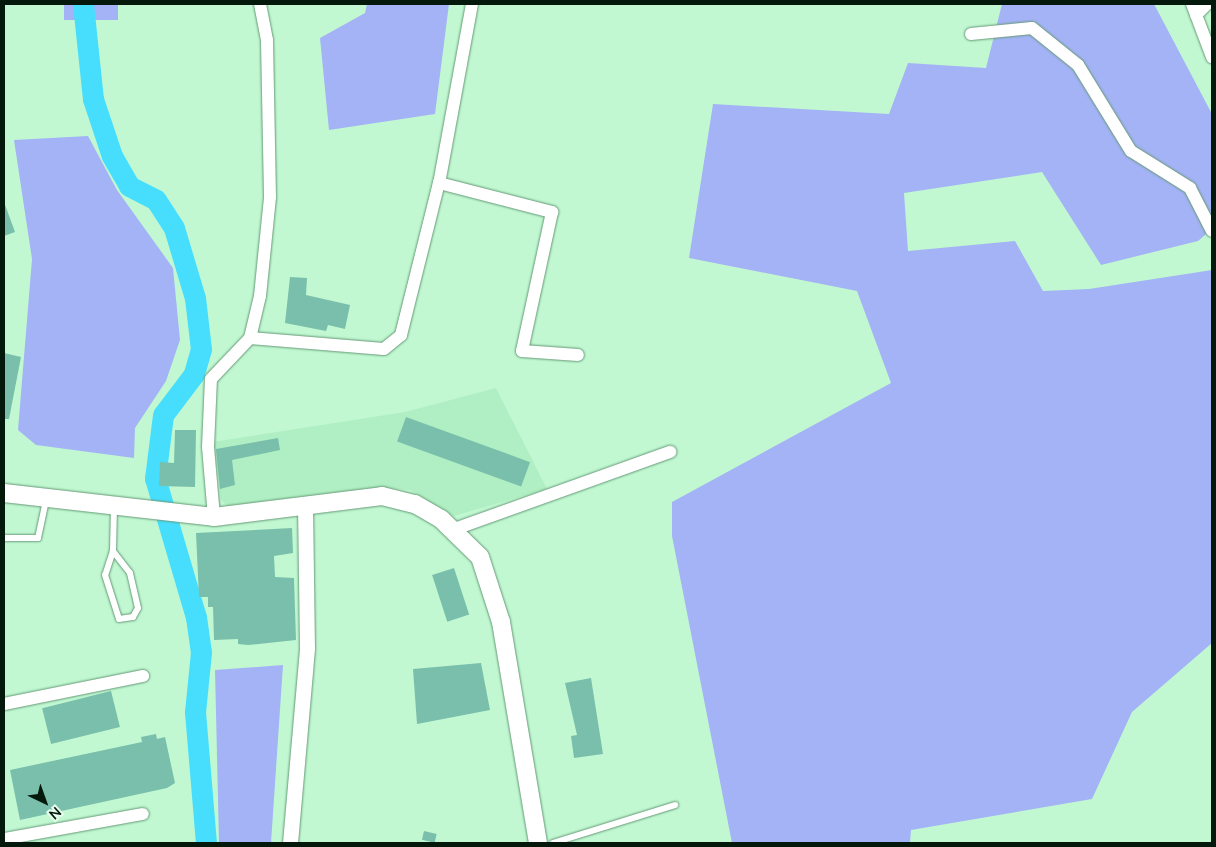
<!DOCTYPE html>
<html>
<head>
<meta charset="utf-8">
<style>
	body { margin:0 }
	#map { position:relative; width:1216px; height:847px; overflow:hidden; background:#c1f8d2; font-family:Mulish,sans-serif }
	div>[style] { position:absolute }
	.built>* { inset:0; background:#b0efc3 }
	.green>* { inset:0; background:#a4b3f6; transform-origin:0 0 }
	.river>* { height:21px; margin:-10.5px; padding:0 10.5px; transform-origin:10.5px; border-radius:10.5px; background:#47defd }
	.building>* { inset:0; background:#79bfab; transform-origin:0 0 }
	.roads { filter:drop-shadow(0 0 1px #659976) drop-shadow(0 0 1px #659976) }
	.service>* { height:6px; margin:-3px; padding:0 3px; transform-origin:3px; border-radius:3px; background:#fff }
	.minor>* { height:12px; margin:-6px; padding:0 6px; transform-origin:6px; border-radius:6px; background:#fff }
	.tertiary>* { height:15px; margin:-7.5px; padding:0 7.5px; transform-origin:7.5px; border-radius:7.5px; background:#fff }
	.secondary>* { height:18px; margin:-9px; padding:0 9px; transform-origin:9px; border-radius:9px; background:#fff }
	span { translate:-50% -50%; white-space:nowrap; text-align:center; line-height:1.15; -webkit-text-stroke:4.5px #e7fced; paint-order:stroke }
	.frame { position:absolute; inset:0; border:5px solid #04190c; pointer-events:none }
	.north { position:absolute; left:20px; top:777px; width:50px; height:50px; -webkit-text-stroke:4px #e7fced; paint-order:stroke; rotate:138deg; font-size:14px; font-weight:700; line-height:20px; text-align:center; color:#04190c }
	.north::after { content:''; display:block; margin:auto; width:18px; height:22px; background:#04190c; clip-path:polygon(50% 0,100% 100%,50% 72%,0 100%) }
</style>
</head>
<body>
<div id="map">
	<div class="built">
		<i style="clip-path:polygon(496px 388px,547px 489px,454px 516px,410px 490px,388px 488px,227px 506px,221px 499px,213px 442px,405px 412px)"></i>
	</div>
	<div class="green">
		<i style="left:64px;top:4px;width:54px;height:16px"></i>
		<i style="clip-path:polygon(367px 4px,449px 4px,435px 114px,329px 130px,320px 38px,365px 13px)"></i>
		<i style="clip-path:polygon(1002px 4px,1154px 4px,1212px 114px,1212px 229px,1198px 241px,1101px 265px,1042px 172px,904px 193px,908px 251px,1015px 241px,1043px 291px,1089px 289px,1212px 270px,1212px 643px,1132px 712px,1092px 799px,911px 830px,910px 843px,732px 843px,672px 536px,672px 502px,891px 383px,857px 291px,689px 258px,713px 104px,889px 114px,908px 63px,986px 68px)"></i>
		<i style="clip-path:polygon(88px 136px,117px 190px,173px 268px,180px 340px,166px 381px,135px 428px,134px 458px,36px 445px,18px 430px,32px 259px,14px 140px)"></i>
		<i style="clip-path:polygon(283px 665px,271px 843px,219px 843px,215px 670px)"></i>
	</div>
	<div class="river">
		<i style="left:83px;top:4px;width:96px;rotate:84deg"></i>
		<i style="left:93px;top:99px;width:60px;rotate:71.6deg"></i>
		<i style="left:112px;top:156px;width:34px;rotate:60deg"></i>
		<i style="left:129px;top:186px;width:30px;rotate:27deg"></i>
		<i style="left:156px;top:200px;width:33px;rotate:57deg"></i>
		<i style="left:174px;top:228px;width:73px;rotate:73.3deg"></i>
		<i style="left:195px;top:298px;width:51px;rotate:83.3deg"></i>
		<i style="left:201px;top:349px;width:26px;rotate:106deg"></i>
		<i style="left:194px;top:374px;width:51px;rotate:127.1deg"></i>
		<i style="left:163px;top:415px;width:64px;rotate:97.2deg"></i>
		<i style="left:155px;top:478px;width:145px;rotate:73.6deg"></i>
		<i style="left:196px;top:617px;width:35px;rotate:82deg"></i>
		<i style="left:201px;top:652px;width:60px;rotate:95.7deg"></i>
		<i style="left:195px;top:712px;width:131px;rotate:85.2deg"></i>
	</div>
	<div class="building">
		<i style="clip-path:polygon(4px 202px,15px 232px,4px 236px)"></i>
		<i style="clip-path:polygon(290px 277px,307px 278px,306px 295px,350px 305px,345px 329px,328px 325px,326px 331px,285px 323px)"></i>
		<i style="clip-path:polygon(4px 353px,21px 357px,9px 419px,4px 419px)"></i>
		<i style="left:406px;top:417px;width:132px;height:26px;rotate:20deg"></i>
		<i style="clip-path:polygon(175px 430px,196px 430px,195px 487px,159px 486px,160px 462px,174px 463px)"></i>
		<i style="clip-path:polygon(278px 438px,280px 450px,232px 460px,235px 485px,220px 489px,216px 449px)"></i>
		<i style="clip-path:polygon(292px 528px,293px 553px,274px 556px,275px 577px,294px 578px,296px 640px,248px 645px,238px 644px,238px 639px,214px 640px,213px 607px,208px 607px,208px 597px,199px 597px,196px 533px)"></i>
		<i style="left:454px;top:568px;width:49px;height:23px;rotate:72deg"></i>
		<i style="clip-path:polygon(481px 663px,490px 710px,417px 724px,413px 669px)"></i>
		<i style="clip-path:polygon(591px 678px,603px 754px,574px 758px,571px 736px,577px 735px,565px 683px)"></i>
		<i style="left:111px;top:691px;width:37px;height:71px;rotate:76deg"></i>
		<i style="clip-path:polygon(156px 734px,157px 739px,165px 737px,175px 783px,167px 788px,20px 820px,10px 770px,142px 742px,141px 737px)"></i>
		<i style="left:424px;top:831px;width:13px;height:9px;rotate:13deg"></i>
	</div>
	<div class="roads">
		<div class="service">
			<i style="left:4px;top:538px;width:34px"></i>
			<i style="left:38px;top:538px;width:39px;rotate:-78deg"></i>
			<i style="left:113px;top:551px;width:25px;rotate:108deg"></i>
			<i style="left:105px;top:575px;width:46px;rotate:72.3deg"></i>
			<i style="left:119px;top:619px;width:14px;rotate:-8deg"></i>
			<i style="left:133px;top:617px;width:10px;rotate:-61deg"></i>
			<i style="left:138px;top:608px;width:36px;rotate:-103deg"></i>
			<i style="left:130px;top:573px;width:28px;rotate:-128deg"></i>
			<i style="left:113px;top:551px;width:43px;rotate:-88.7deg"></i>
			<i style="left:553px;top:843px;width:128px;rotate:-17.3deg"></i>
		</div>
		<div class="minor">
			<i style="left:472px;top:4px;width:182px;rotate:100.4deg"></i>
			<i style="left:439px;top:183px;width:117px;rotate:14.4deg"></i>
			<i style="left:552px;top:212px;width:142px;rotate:102.2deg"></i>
			<i style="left:522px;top:351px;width:56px;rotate:4.1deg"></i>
			<i style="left:1192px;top:4px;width:57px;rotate:69.3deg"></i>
			<i style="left:1196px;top:15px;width:16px;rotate:-45deg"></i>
			<i style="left:971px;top:34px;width:61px;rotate:-5.6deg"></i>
			<i style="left:1032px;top:28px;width:59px;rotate:38.8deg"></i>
			<i style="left:1078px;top:65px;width:101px;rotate:58.4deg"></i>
			<i style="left:1131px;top:151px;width:70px;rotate:32.1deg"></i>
			<i style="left:1190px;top:188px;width:48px;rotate:62.9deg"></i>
			<i style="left:250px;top:338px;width:134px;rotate:4.7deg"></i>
			<i style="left:384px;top:349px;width:22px;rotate:-39deg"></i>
			<i style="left:401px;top:335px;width:157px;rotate:-76deg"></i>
			<i style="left:214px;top:517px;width:70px;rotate:-94.9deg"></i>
			<i style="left:208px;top:447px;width:68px;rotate:-87.5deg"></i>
			<i style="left:211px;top:379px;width:57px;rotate:-46.4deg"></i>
			<i style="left:250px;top:338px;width:43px;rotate:-76.6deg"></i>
			<i style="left:260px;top:296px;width:100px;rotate:-84.2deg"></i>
			<i style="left:270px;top:197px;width:157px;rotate:-91.1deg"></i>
			<i style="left:267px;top:40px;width:37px;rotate:-101deg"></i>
			<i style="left:452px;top:530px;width:232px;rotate:-19.7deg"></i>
			<i style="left:4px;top:704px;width:142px;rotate:-11.4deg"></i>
			<i style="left:4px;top:839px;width:141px;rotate:-10.2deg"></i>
		</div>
		<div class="tertiary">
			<i style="left:290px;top:843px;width:196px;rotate:-85deg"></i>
			<i style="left:307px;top:648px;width:143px;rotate:-90.8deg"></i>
		</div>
		<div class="secondary">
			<i style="left:4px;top:493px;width:211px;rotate:6.5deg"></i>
			<i style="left:214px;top:517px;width:169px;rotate:-7.1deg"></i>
			<i style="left:382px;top:496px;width:34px;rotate:14deg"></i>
			<i style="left:415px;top:504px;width:30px;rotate:30deg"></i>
			<i style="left:441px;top:519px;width:54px;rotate:44.3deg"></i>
			<i style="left:480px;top:557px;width:68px;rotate:72.1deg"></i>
			<i style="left:501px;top:622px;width:224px;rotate:80.5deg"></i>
		</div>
	</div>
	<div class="frame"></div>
	<div class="north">N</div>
</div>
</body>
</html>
